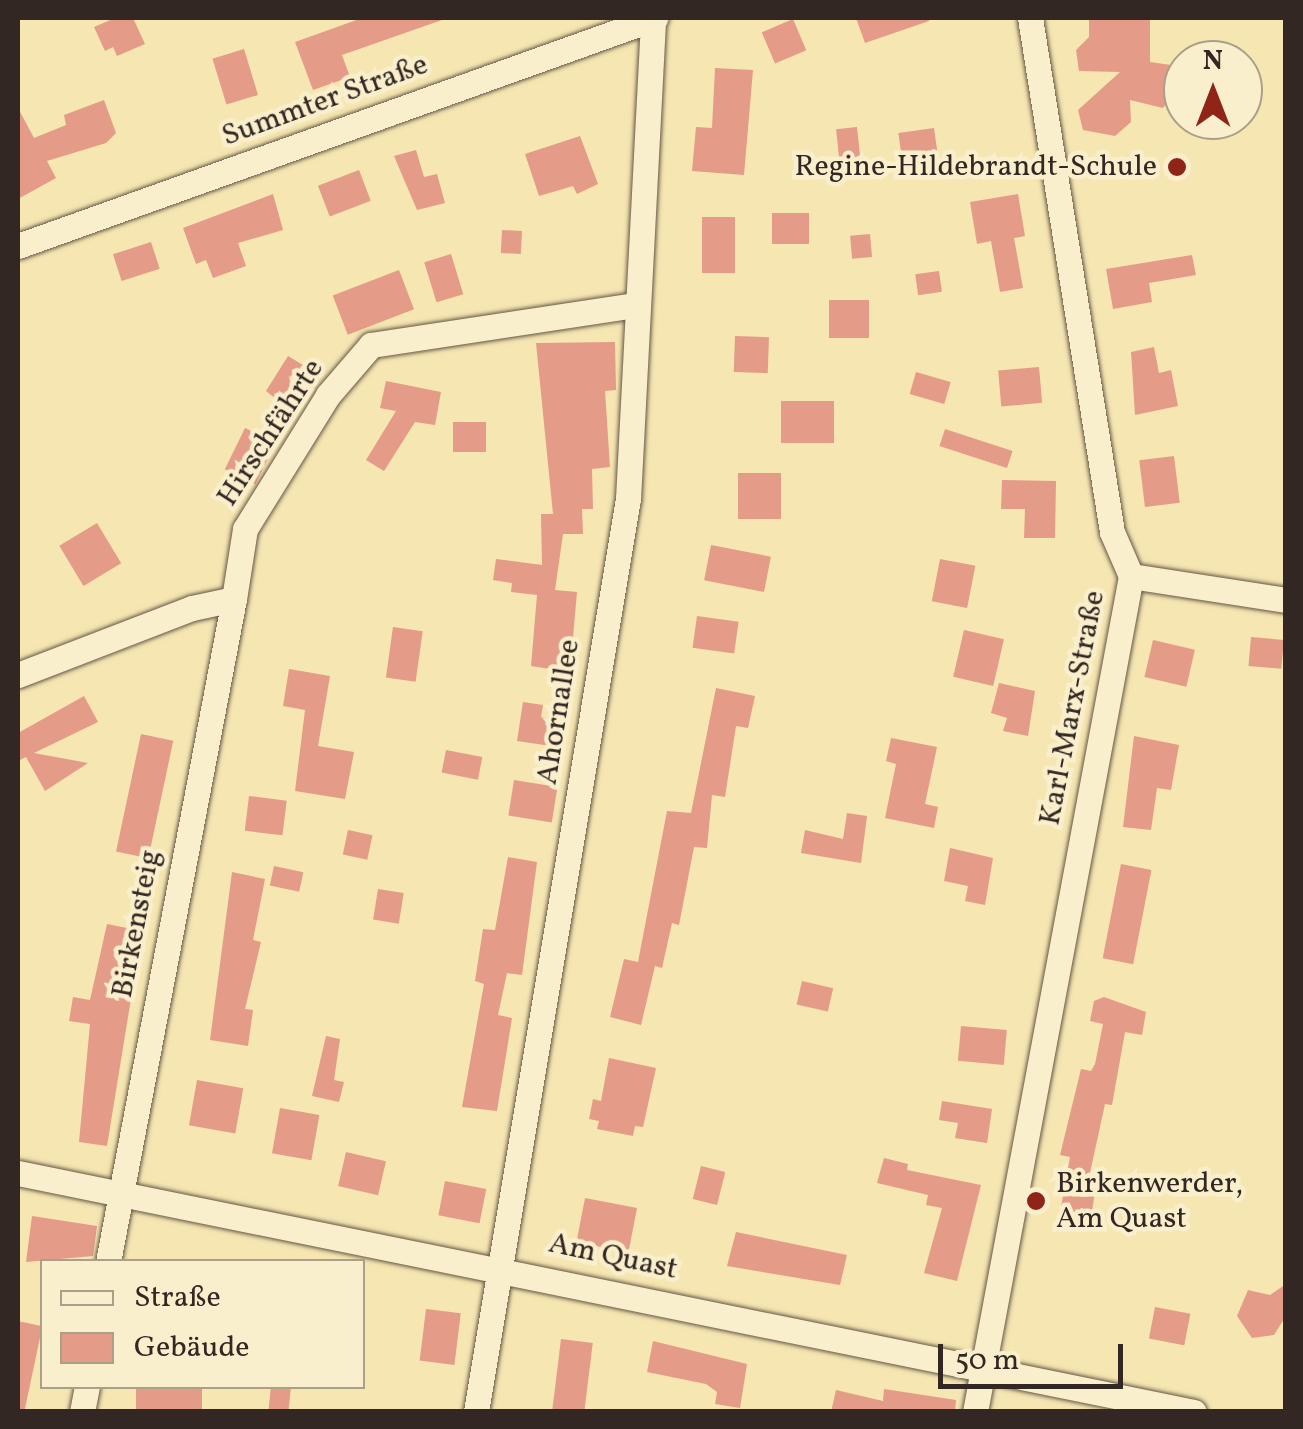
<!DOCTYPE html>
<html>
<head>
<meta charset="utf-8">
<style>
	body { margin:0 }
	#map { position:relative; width:1303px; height:1429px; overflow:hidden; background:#f6e6b1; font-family:Vollkorn,serif }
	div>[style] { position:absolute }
	.building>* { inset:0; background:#e49b87; transform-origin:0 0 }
	.roads { filter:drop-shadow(0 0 2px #645746) drop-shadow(0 0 2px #645746) }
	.street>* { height:25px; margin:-12.5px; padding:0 12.5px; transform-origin:12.5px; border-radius:12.5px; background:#f9efcc }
	.dots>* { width:28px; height:28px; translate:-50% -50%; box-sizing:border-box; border:5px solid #f9efcc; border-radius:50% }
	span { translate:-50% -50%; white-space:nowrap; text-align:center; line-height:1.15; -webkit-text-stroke:9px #f9efcc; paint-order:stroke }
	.street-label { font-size:30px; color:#332723 }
	.poi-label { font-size:30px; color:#332723 }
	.right { translate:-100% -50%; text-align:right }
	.left { translate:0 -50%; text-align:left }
	.frame { position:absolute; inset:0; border:20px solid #332723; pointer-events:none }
	.legend { position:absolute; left:40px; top:1259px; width:325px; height:130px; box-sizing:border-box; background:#f9efcc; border:2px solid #aa9f88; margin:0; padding:12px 18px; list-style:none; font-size:30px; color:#332723 }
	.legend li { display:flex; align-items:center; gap:20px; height:50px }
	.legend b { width:50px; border:2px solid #aa9f88 }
	.north { position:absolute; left:1163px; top:40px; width:100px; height:100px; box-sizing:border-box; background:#f9efcc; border:2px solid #aa9f88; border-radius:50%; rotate:0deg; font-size:28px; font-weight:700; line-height:40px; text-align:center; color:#332723 }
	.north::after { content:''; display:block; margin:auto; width:35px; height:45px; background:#8f2418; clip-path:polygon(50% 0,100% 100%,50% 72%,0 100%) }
	.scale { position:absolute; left:938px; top:1344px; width:185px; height:45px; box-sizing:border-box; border:5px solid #332723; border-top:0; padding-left:12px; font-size:30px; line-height:35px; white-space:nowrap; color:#332723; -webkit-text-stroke:8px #f9efcc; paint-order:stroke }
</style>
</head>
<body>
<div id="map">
	<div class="building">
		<i style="clip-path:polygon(115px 18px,133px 18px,145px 44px,117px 56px,113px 47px,105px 51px,94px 27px)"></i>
		<i style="clip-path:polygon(362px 18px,442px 20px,342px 55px,350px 77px,313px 90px,295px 42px)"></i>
		<i style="clip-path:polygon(856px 18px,929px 18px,929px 21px,865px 43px)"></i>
		<i style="clip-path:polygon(1089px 18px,1150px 18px,1150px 62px,1171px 65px,1176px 90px,1163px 108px,1130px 100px,1131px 122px,1115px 136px,1083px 130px,1078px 110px,1120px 72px,1079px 71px,1076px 50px,1089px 37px)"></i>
		<i style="left:793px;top:19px;width:34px;height:34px;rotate:67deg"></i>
		<i style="left:244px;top:49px;width:48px;height:33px;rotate:73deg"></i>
		<i style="clip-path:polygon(715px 68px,753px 70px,744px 175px,692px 171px,696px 127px,712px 128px)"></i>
		<i style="clip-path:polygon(104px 100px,116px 133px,106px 143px,47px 161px,56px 178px,18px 199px,18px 108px,34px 138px,66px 125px,64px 115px)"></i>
		<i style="left:857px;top:127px;width:37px;height:21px;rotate:84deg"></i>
		<i style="left:934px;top:128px;width:28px;height:36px;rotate:82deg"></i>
		<i style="clip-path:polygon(580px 136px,598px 184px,577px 194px,573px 186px,539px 196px,525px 154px)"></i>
		<i style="clip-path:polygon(416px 150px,424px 177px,437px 174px,445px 203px,417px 210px,394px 156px)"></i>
		<i style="left:359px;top:170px;width:33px;height:44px;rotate:69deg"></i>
		<i style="clip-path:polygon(273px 194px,283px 230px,238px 243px,246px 266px,213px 278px,206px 260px,196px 264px,183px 228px)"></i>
		<i style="clip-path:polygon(1018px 194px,1025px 236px,1014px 238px,1023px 288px,1000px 292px,991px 241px,977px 244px,970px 202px)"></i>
		<i style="left:772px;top:213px;width:37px;height:31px"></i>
		<i style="left:702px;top:217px;width:33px;height:56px"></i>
		<i style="left:502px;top:230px;width:20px;height:23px;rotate:3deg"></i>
		<i style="left:870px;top:234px;width:23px;height:20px;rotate:85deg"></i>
		<i style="left:151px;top:242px;width:28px;height:40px;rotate:72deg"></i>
		<i style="left:451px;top:254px;width:42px;height:28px;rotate:73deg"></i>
		<i style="clip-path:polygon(1192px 255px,1196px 275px,1149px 283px,1152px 302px,1113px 309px,1106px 269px)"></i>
		<i style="left:399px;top:270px;width:42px;height:71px;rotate:69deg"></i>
		<i style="left:939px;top:271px;width:21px;height:24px;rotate:82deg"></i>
		<i style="left:829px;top:300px;width:40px;height:38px"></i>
		<i style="left:735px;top:336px;width:34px;height:36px;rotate:2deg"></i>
		<i style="clip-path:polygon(615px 342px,616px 390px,605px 391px,610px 467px,592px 469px,593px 509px,582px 509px,583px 534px,563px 534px,555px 590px,577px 592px,570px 672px,531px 666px,537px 595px,511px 592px,512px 583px,493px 580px,496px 559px,542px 565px,541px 514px,553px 514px,536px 343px)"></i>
		<i style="clip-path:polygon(1154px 347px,1159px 373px,1171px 370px,1178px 406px,1135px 415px,1131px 352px)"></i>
		<i style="clip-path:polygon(288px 356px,308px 368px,301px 381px,312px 388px,295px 414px,266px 391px)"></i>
		<i style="left:1039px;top:367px;width:36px;height:41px;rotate:85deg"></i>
		<i style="left:916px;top:372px;width:36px;height:23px;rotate:16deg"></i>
		<i style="clip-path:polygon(386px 381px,441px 392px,435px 425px,415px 422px,384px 471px,366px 460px,396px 411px,380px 408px)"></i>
		<i style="left:781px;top:401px;width:53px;height:42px"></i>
		<i style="left:453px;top:422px;width:33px;height:30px"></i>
		<i style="left:245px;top:428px;width:34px;height:46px;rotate:26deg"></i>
		<i style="left:945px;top:429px;width:71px;height:18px;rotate:18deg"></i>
		<i style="left:1174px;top:456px;width:47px;height:35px;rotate:83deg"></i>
		<i style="left:738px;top:473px;width:43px;height:46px"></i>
		<i style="clip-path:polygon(1002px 480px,1056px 481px,1055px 538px,1024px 538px,1025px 509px,1001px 509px)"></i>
		<i style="left:97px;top:523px;width:47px;height:44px;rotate:59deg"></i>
		<i style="left:711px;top:545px;width:61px;height:36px;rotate:11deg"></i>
		<i style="left:940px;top:559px;width:36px;height:43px;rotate:11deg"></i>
		<i style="left:697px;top:616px;width:42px;height:32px;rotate:8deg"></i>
		<i style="left:393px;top:627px;width:30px;height:51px;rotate:8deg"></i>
		<i style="left:964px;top:630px;width:41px;height:48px;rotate:13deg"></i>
		<i style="left:1251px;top:637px;width:33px;height:29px;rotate:5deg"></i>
		<i style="left:1153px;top:640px;width:43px;height:38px;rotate:13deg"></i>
		<i style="clip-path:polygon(289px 669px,330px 676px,318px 746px,354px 752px,345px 799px,295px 791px,305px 710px,283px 706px)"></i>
		<i style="clip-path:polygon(999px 683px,1035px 691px,1028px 736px,1003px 731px,1007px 718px,991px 713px)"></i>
		<i style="clip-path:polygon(716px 688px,755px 696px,748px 728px,736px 726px,725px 797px,712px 795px,707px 848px,694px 847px,679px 925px,672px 923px,662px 968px,655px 966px,641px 1025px,610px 1017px,624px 959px,638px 962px,667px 811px,691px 813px)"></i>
		<i style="clip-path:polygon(84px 696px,98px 722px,34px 753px,88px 763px,45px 791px,26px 757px,18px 761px,18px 733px)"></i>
		<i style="clip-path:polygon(523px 702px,543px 705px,541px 717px,562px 720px,558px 747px,517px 741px)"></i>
		<i style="left:141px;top:734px;width:33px;height:120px;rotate:12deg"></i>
		<i style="clip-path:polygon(1134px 736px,1179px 745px,1171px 790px,1157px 788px,1151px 830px,1123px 827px)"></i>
		<i style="clip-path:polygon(891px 738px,937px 747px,925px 804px,938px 807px,934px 828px,885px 818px,896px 764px,886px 761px)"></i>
		<i style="left:446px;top:750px;width:37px;height:23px;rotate:11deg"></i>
		<i style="left:514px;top:780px;width:44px;height:36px;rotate:9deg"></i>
		<i style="left:249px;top:796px;width:38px;height:35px;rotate:7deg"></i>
		<i style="clip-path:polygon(847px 813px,867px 816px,861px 863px,801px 853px,805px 830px,843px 839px)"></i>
		<i style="left:348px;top:830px;width:25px;height:25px;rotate:12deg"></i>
		<i style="clip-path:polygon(950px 848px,993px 858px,985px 905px,965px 901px,968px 886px,944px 881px)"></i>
		<i style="clip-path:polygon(508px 857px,537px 862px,522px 975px,507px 973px,498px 1015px,512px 1018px,497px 1111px,462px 1107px,484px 984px,475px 981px,483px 929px,495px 930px)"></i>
		<i style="left:1121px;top:864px;width:31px;height:96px;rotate:11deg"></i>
		<i style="left:274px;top:866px;width:30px;height:20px;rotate:12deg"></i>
		<i style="clip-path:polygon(232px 872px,265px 879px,253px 940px,261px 942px,245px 1009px,253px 1010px,248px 1046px,210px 1040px)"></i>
		<i style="left:378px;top:889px;width:26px;height:31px;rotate:9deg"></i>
		<i style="clip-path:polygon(107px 924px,142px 931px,107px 1146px,79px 1142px,90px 1024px,69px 1021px,73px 997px,90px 1000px)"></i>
		<i style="left:802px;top:981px;width:32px;height:24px;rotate:13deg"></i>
		<i style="clip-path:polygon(1104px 997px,1146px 1012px,1142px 1035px,1125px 1032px,1112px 1105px,1105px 1104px,1086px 1191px,1095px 1192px,1090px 1224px,1059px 1218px,1070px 1157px,1060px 1155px,1081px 1069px,1091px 1071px,1095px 1064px,1103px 1024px,1090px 1021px,1094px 1001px)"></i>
		<i style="left:961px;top:1026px;width:46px;height:35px;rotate:5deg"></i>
		<i style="clip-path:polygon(326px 1036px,340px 1039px,334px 1080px,344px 1082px,339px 1102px,312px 1096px)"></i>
		<i style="clip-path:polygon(609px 1058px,656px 1068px,643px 1127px,635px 1126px,633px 1136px,597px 1129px,599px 1121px,589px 1119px,593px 1099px,601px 1101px)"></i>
		<i style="left:197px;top:1080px;width:47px;height:46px;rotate:10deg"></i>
		<i style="clip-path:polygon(942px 1101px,992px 1109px,987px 1143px,955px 1138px,958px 1123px,939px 1120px)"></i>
		<i style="left:280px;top:1108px;width:40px;height:46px;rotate:10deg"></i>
		<i style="left:346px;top:1152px;width:41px;height:35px;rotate:13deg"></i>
		<i style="clip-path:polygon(884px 1158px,908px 1164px,907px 1170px,981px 1185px,957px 1281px,924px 1273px,942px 1208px,926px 1205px,928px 1195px,877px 1183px)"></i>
		<i style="left:701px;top:1166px;width:25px;height:34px;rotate:14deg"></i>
		<i style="left:445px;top:1181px;width:42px;height:35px;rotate:11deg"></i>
		<i style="left:585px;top:1198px;width:53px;height:45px;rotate:11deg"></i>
		<i style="clip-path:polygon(32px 1216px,97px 1226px,93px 1256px,26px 1262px)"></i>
		<i style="clip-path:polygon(736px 1232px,847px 1255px,840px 1285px,727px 1266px)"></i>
		<i style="clip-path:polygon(1286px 1284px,1286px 1316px,1274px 1335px,1252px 1338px,1237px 1316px,1248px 1290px,1270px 1295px)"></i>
		<i style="left:1155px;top:1307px;width:36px;height:32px;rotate:11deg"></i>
		<i style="left:426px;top:1309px;width:35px;height:52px;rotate:7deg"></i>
		<i style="left:18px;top:1321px;width:25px;height:91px;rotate:12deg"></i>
		<i style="left:561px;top:1339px;width:32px;height:74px;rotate:7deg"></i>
		<i style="clip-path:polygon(653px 1341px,747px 1364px,740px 1408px,715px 1404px,717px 1392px,706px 1384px,647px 1372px)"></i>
		<i style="left:136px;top:1386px;width:66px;height:26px"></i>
		<i style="left:271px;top:1386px;width:20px;height:26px;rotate:6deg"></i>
		<i style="clip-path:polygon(884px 1389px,956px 1400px,955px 1412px,831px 1412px,836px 1390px,883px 1401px)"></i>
	</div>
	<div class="roads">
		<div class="street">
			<i style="left:18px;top:246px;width:677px;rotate:-19.69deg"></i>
			<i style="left:1131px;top:576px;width:157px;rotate:8.8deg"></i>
			<i style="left:18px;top:675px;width:186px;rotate:-21.1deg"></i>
			<i style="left:192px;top:608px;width:43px;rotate:-12.1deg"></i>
			<i style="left:234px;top:599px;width:71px;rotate:-81.1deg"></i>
			<i style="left:245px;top:529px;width:158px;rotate:-58.2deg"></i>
			<i style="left:328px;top:395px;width:66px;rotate:-49.3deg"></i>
			<i style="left:371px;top:345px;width:267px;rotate:-8.6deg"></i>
			<i style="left:18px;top:1173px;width:1200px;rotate:11.49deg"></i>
			<i style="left:108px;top:1262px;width:675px;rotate:-79.24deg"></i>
			<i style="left:82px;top:1412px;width:26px;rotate:-79deg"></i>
			<i style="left:476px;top:1412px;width:926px;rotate:-80.55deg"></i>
			<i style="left:628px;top:499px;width:482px;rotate:-87deg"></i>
			<i style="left:975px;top:1412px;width:850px;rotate:-79.43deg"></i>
			<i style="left:1131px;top:576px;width:48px;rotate:-113.4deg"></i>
			<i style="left:1112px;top:532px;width:520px;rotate:-99.06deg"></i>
		</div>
	</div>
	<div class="dots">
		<i style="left:1177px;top:167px;background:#8f2418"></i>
		<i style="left:1036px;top:1201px;background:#8f2418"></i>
	</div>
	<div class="street-label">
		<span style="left:325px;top:101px;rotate:-20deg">Summter Straße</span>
		<span style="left:271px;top:433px;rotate:-57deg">Hirschfährte</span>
		<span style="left:1073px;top:708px;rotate:-79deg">Karl-Marx-Straße</span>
		<span style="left:559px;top:712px;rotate:-81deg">Ahornallee</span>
		<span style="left:137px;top:924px;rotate:-79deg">Birkensteig</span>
		<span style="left:613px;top:1257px;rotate:12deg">Am Quast</span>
	</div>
	<div class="poi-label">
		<span class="right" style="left:1157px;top:167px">Regine-Hildebrandt-Schule</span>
		<span class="left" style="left:1056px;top:1201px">Birkenwerder,<br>Am Quast</span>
	</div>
	<div class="frame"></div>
	<ul class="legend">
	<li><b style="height:12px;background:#f9efcc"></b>Straße</li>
	<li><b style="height:28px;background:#e49b87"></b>Gebäude</li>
	</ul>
	<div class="north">N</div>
	<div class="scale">50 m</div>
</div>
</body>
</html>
